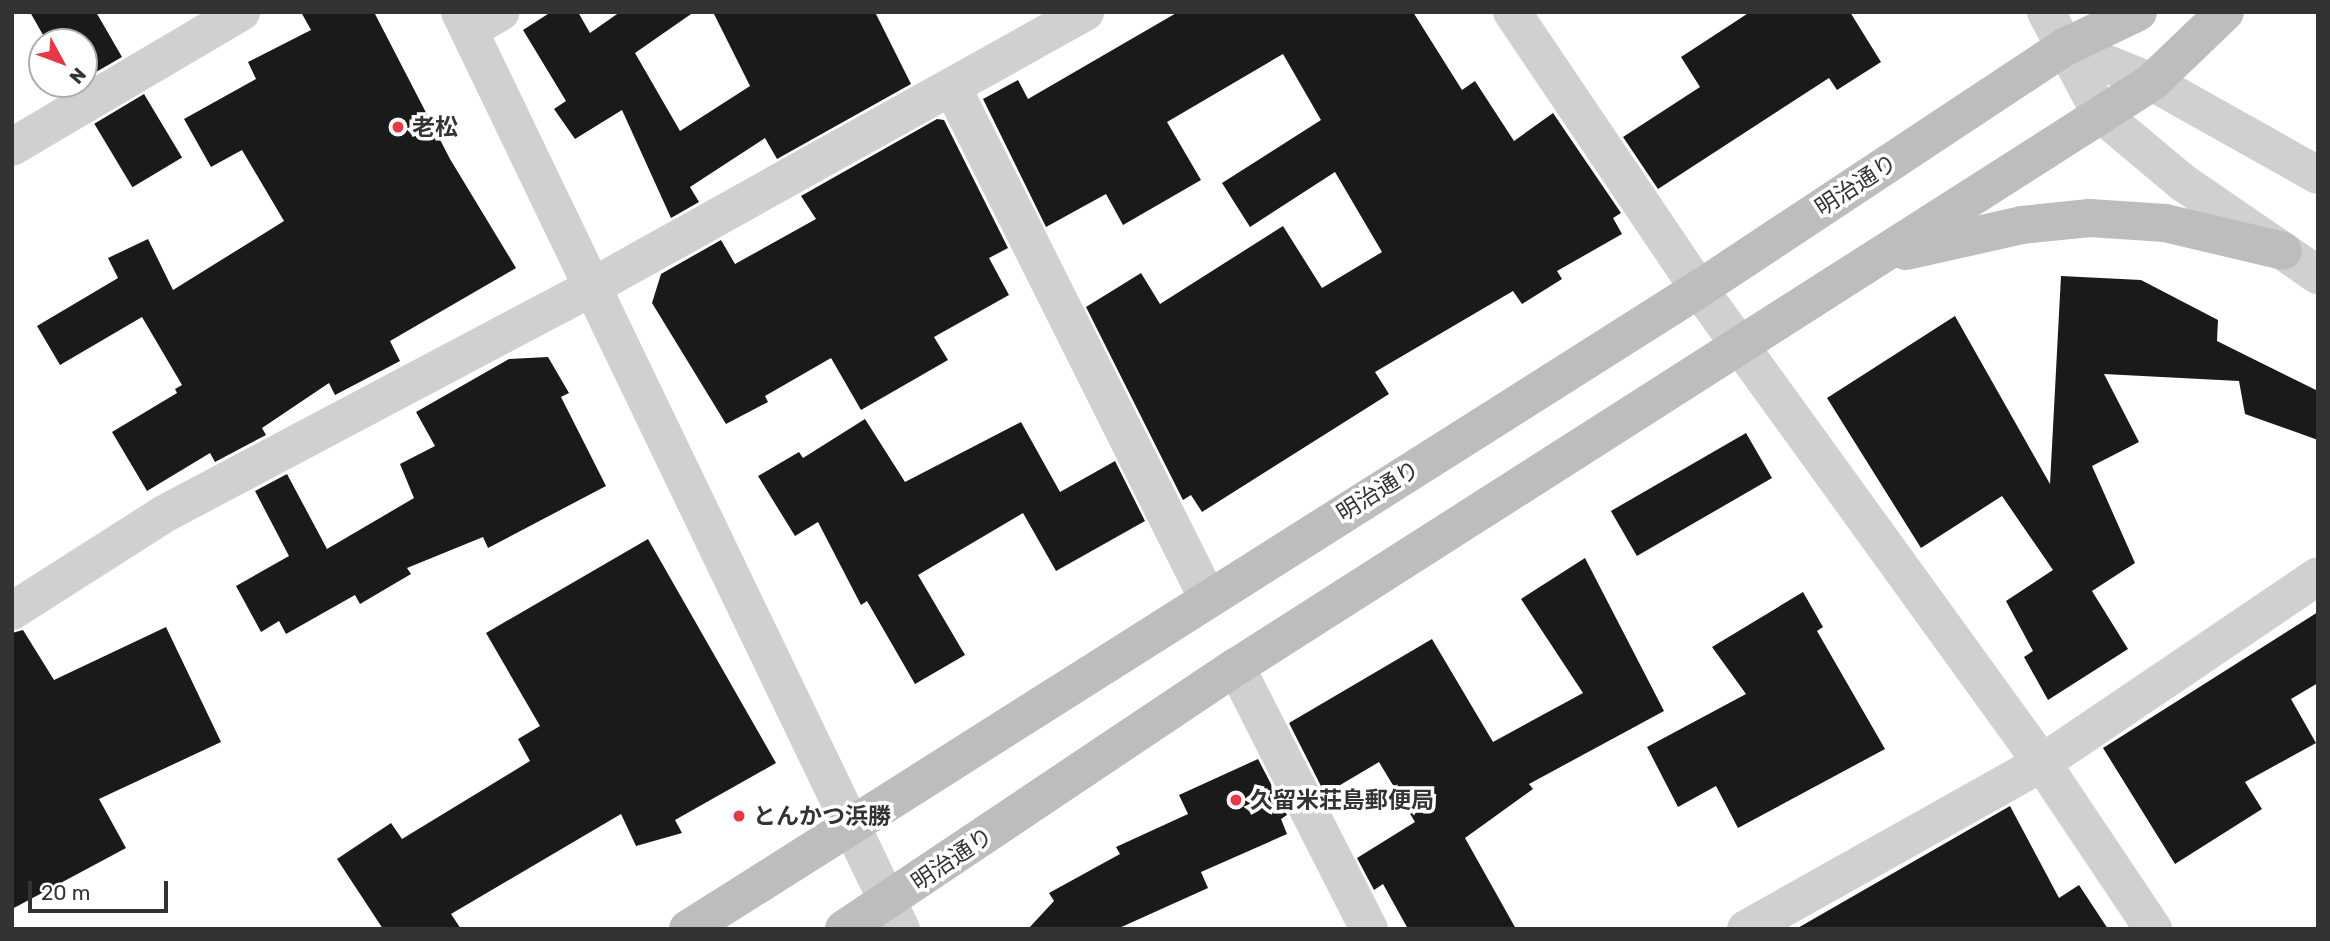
<!DOCTYPE html>
<html>
<head>
<meta charset="utf-8">
<style>
	body { margin:0 }
	#map { position:relative; width:2330px; height:941px; overflow:hidden; background:#fff; font-family:Rubik,"Noto Sans JP",sans-serif }
	div>[style] { position:absolute }
	.building>* { inset:0; background:#1a1a1a; transform-origin:0 0 }
	.minor>* { height:38px; margin:-19px; padding:0 19px; transform-origin:19px; border-radius:19px; background:#d0d0d0 }
	.tertiary>* { height:38px; margin:-19px; padding:0 19px; transform-origin:19px; border-radius:19px; background:#d0d0d0 }
	.secondary>* { height:38px; margin:-19px; padding:0 19px; transform-origin:19px; border-radius:19px; background:#bdbdbd }
	.dots>* { width:19px; height:19px; translate:-50% -50%; box-sizing:border-box; border:4px solid #fff; border-radius:50% }
	span { translate:-50% -50%; white-space:nowrap; text-align:center; line-height:1.15; -webkit-text-stroke:7px #fff; paint-order:stroke }
	.poi-label { font-size:23px; color:#333; font-weight:700 }
	.left { translate:0 -50%; text-align:left }
	.street-label { font-size:23px; color:#333 }
	.frame { position:absolute; inset:0; border:14px solid #333; pointer-events:none }
	.north { position:absolute; left:28px; top:28px; width:70px; height:70px; box-sizing:border-box; background:#fff; border:2px solid #adadad; border-radius:50%; rotate:131deg; font-size:19px; font-weight:700; line-height:28px; text-align:center; color:#333 }
	.north::after { content:''; display:block; margin:auto; width:24px; height:32px; background:#e63946; clip-path:polygon(50% 0,100% 100%,50% 72%,0 100%) }
	.scale { position:absolute; left:28px; top:881px; width:140px; height:32px; box-sizing:border-box; border:4px solid #333; border-top:0; padding-left:9px; font-size:21px; line-height:24px; white-space:nowrap; color:#333; -webkit-text-stroke:5px #fff; paint-order:stroke }
</style>
</head>
<body>
<div id="map">
	<div class="building">
		<i style="clip-path:polygon(30px 12px,96px 12px,122px 57px,84px 79px,84px 42px,47px 42px)"></i>
		<i style="clip-path:polygon(301px 12px,374px 12px,450px 159px,516px 268px,390px 341px,400px 361px,335px 395px,329px 383px,262px 428px,266px 435px,215px 462px,210px 453px,147px 491px,112px 432px,177px 393px,175px 389px,182px 385px,142px 317px,60px 365px,37px 326px,118px 278px,108px 258px,148px 239px,173px 290px,284px 221px,242px 150px,211px 167px,184px 119px,256px 79px,248px 62px,311px 30px)"></i>
		<i style="clip-path:polygon(551px 12px,578px 12px,590px 33px,620px 12px,694px 12px,635px 53px,680px 131px,750px 86px,713px 12px,875px 12px,911px 84px,777px 159px,765px 138px,690px 187px,699px 202px,671px 218px,622px 110px,575px 139px,554px 109px,566px 101px,523px 30px)"></i>
		<i style="clip-path:polygon(1178px 12px,1413px 12px,1462px 90px,1475px 81px,1514px 141px,1553px 113px,1621px 213px,1613px 218px,1622px 234px,1557px 271px,1562px 279px,1522px 304px,1513px 291px,1375px 372px,1389px 394px,1202px 512px,1191px 495px,1183px 500px,1086px 307px,1141px 273px,1160px 304px,1283px 226px,1322px 288px,1382px 252px,1335px 172px,1250px 227px,1222px 183px,1321px 120px,1283px 54px,1167px 122px,1201px 180px,1123px 225px,1106px 194px,1046px 227px,983px 99px,1018px 80px,1028px 99px)"></i>
		<i style="clip-path:polygon(1750px 12px,1850px 12px,1881px 62px,1837px 90px,1829px 78px,1658px 189px,1623px 137px,1700px 87px,1681px 57px)"></i>
		<i style="left:144px;top:94px;width:74px;height:58px;rotate:59deg"></i>
		<i style="clip-path:polygon(937px 119px,944px 120px,1008px 248px,989px 258px,1009px 295px,934px 337px,948px 360px,861px 410px,831px 358px,765px 396px,768px 402px,726px 424px,652px 303px,661px 274px,721px 240px,735px 264px,816px 219px,801px 196px)"></i>
		<i style="clip-path:polygon(2061px 276px,2141px 280px,2218px 320px,2217px 341px,2318px 391px,2318px 440px,2245px 414px,2239px 381px,2104px 374px,2139px 442px,2092px 466px,2135px 563px,2092px 591px,2128px 649px,2048px 700px,2024px 657px,2033px 651px,2006px 601px,2053px 570px,2002px 496px,1921px 548px,1827px 398px,1955px 316px,2050px 484px)"></i>
		<i style="clip-path:polygon(548px 357px,569px 393px,561px 397px,606px 486px,488px 548px,483px 537px,407px 568px,411px 574px,360px 604px,355px 595px,286px 634px,279px 621px,261px 632px,236px 586px,289px 556px,255px 491px,287px 474px,327px 549px,414px 498px,400px 464px,435px 446px,416px 412px,509px 359px)"></i>
		<i style="clip-path:polygon(865px 419px,905px 482px,1021px 422px,1060px 492px,1115px 461px,1145px 521px,1056px 571px,1023px 513px,918px 575px,965px 655px,915px 684px,867px 601px,861px 605px,818px 522px,795px 536px,758px 476px,799px 452px,803px 458px)"></i>
		<i style="left:1746px;top:433px;width:52px;height:156px;rotate:60deg"></i>
		<i style="clip-path:polygon(648px 539px,776px 763px,675px 820px,682px 833px,636px 846px,621px 814px,451px 914px,461px 929px,383px 929px,337px 859px,391px 823px,402px 839px,530px 761px,518px 739px,540px 726px,486px 633px)"></i>
		<i style="clip-path:polygon(1585px 558px,1664px 711px,1529px 784px,1533px 789px,1465px 838px,1516px 929px,1408px 929px,1383px 884px,1374px 890px,1357px 858px,1415px 822px,1379px 762px,1325px 794px,1289px 723px,1432px 639px,1493px 742px,1583px 693px,1521px 599px)"></i>
		<i style="clip-path:polygon(1803px 592px,1823px 627px,1817px 631px,1885px 749px,1738px 828px,1716px 786px,1678px 807px,1647px 747px,1746px 694px,1712px 647px)"></i>
		<i style="clip-path:polygon(2318px 612px,2318px 683px,2291px 699px,2316px 743px,2245px 782px,2262px 809px,2175px 864px,2103px 748px)"></i>
		<i style="clip-path:polygon(166px 627px,221px 742px,99px 799px,126px 848px,12px 909px,12px 633px,23px 630px,54px 680px)"></i>
		<i style="clip-path:polygon(1258px 759px,1287px 815px,1281px 819px,1287px 834px,1201px 872px,1208px 888px,1117px 929px,1028px 929px,1054px 901px,1049px 893px,1120px 854px,1116px 847px,1188px 814px,1179px 795px)"></i>
		<i style="clip-path:polygon(2010px 806px,2059px 898px,2079px 885px,2108px 929px,1796px 929px)"></i>
	</div>
	<div class="minor">
		<i style="left:1512px;top:12px;width:334px;rotate:56deg"></i>
		<i style="left:1699px;top:289px;width:585px;rotate:54.11deg"></i>
		<i style="left:2042px;top:763px;width:200px;rotate:56.2deg"></i>
		<i style="left:2046px;top:12px;width:40px;rotate:62deg"></i>
		<i style="left:471px;top:29px;width:34px;rotate:-30deg"></i>
		<i style="left:953px;top:89px;width:570px;rotate:63.43deg"></i>
		<i style="left:12px;top:147px;width:266px;rotate:-30.5deg"></i>
		<i style="left:12px;top:611px;width:180px;rotate:-32.5deg"></i>
		<i style="left:164px;top:514px;width:482px;rotate:-27.9deg"></i>
		<i style="left:590px;top:288px;width:567px;rotate:-29.14deg"></i>
		<i style="left:1236px;top:667px;width:294px;rotate:63.1deg"></i>
		<i style="left:1746px;top:929px;width:339px;rotate:-29.3deg"></i>
		<i style="left:2042px;top:763px;width:333px;rotate:-34.1deg"></i>
	</div>
	<div class="tertiary">
		<i style="left:460px;top:12px;width:1018px;rotate:64.32deg"></i>
		<i style="left:2065px;top:47px;width:76px;rotate:61.8deg"></i>
		<i style="left:2101px;top:114px;width:106px;rotate:40deg"></i>
		<i style="left:2182px;top:182px;width:165px;rotate:34.4deg"></i>
		<i style="left:2065px;top:47px;width:94px;rotate:21.9deg"></i>
		<i style="left:2152px;top:82px;width:190px;rotate:29.3deg"></i>
	</div>
	<div class="secondary">
		<i style="left:1906px;top:251px;width:119px;rotate:-12.6deg"></i>
		<i style="left:2022px;top:225px;width:68px;rotate:-5.9deg"></i>
		<i style="left:2090px;top:218px;width:75px;rotate:3.8deg"></i>
		<i style="left:2165px;top:223px;width:121px;rotate:13.3deg"></i>
		<i style="left:688px;top:929px;width:1197px;rotate:-32.34deg"></i>
		<i style="left:1699px;top:289px;width:439px;rotate:-33.5deg"></i>
		<i style="left:2065px;top:47px;width:81px;rotate:-25.6deg"></i>
		<i style="left:844px;top:929px;width:471px;rotate:-33.8deg"></i>
		<i style="left:1236px;top:667px;width:1087px;rotate:-32.56deg"></i>
		<i style="left:2152px;top:82px;width:101px;rotate:-43.8deg"></i>
	</div>
	<div class="dots">
		<i style="left:398px;top:127px;background:#e63946"></i>
		<i style="left:1236px;top:800px;background:#e63946"></i>
		<i style="left:739px;top:816px;background:#e63946"></i>
	</div>
	<div class="poi-label">
		<span class="left" style="left:412px;top:127px">老松</span>
		<span class="left" style="left:1250px;top:800px">久留米荘島郵便局</span>
		<span class="left" style="left:753px;top:816px">とんかつ浜勝</span>
	</div>
	<div class="street-label">
		<span style="left:1856px;top:185px;rotate:-33deg">明治通り</span>
		<span style="left:1378px;top:491px;rotate:-32deg">明治通り</span>
		<span style="left:952px;top:859px;rotate:-34deg">明治通り</span>
	</div>
	<div class="frame"></div>
	<div class="north">N</div>
	<div class="scale">20 m</div>
</div>
</body>
</html>
